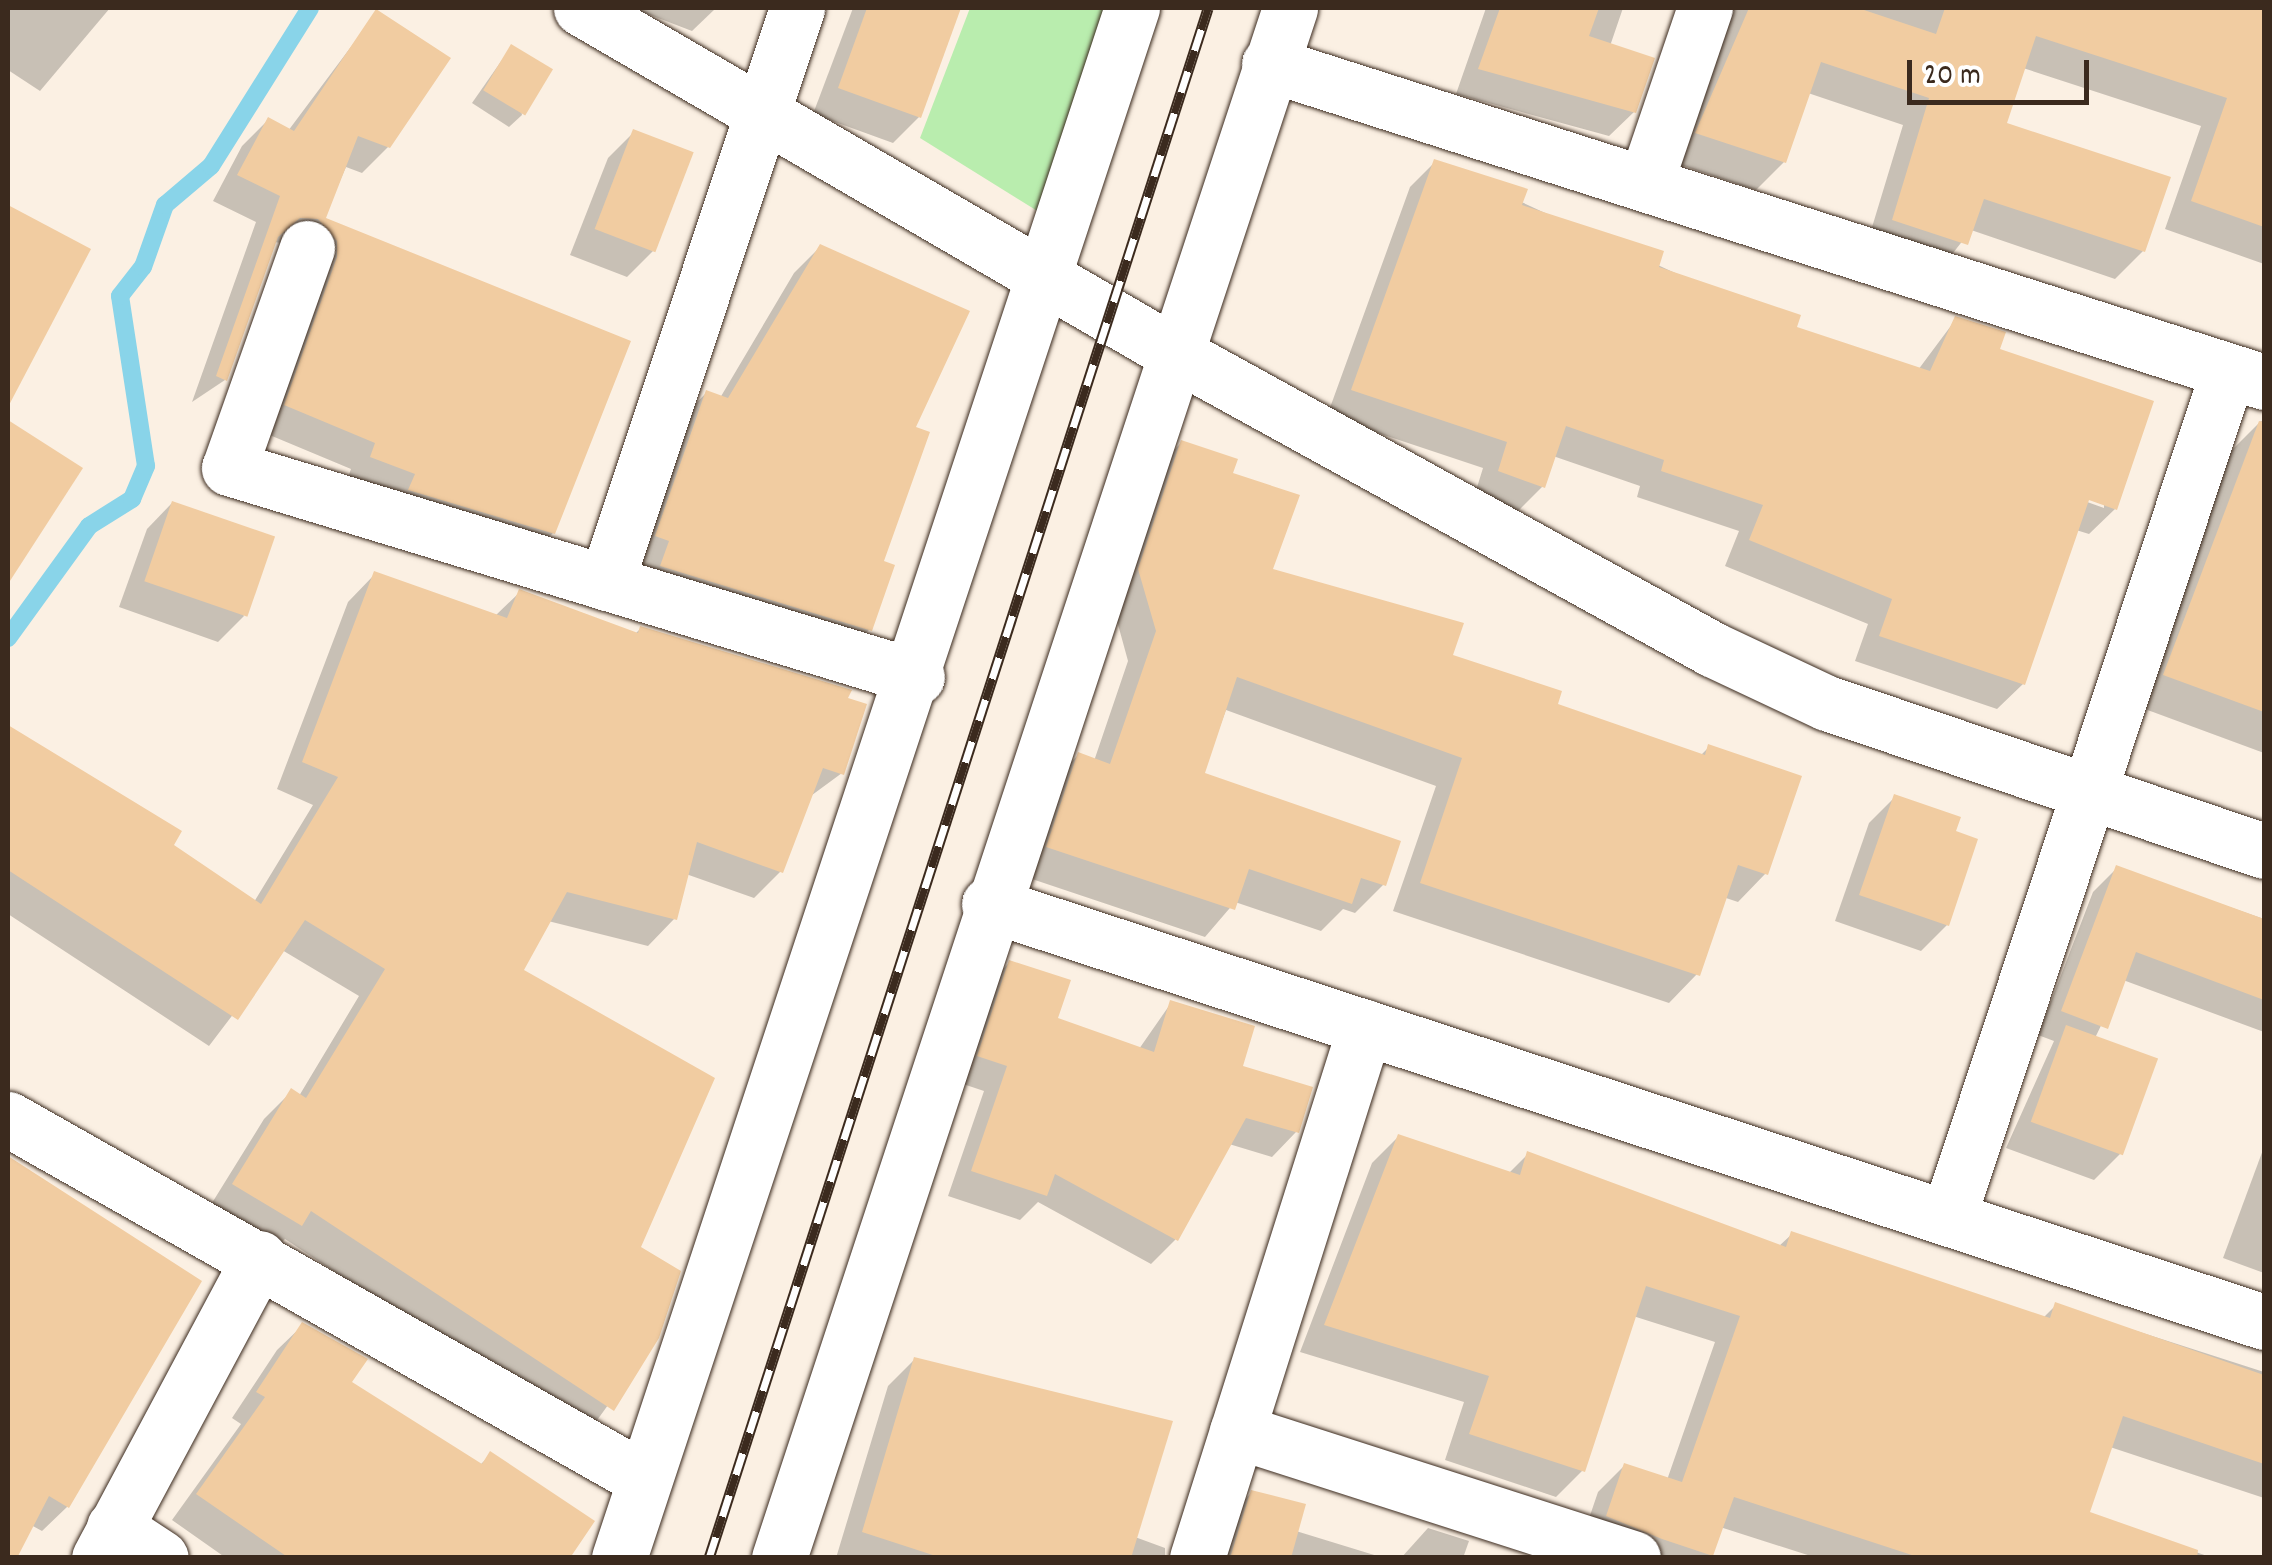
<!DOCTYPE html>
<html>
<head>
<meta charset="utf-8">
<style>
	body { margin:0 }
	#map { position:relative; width:2272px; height:1565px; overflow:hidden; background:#fbf0e3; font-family:Dekko,sans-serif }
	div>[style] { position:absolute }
	.green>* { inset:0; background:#b9edae }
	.shadow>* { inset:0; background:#0003 }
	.stream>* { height:18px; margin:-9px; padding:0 9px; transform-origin:9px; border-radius:9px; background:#89d4e9 }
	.building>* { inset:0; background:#f1cca1; transform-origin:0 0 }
	.roads { filter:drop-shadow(0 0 2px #3b2a1e) drop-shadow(0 0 2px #3b2a1e) }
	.minor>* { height:55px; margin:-27.5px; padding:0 27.5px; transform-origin:27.5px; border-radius:27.5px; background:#fff }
	.rail>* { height:11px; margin-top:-5.5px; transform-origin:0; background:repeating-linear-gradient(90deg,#fff 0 22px,#3b2a1e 0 44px); box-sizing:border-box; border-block:2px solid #3b2a1e }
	span { translate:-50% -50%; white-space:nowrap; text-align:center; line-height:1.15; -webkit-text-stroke:8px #fff; paint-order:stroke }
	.frame { position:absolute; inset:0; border:10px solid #3b2a1e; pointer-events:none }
	.scale { position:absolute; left:1907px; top:60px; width:182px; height:45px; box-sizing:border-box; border:5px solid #3b2a1e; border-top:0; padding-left:12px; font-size:30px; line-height:35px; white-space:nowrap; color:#3b2a1e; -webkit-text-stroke:8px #fff; paint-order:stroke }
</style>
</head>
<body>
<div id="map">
	<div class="green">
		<i style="clip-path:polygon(970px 8px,1107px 8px,1039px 212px,920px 138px)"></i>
	</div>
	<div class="shadow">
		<i style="clip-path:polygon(8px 8px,110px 8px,40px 91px,8px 70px)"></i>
		<i style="clip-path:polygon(632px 8px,716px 8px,692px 31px)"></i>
		<i style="clip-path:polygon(853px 8px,959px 8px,919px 117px,893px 143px,813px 114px)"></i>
		<i style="clip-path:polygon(1486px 8px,1623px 8px,1610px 46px,1634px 112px,1609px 136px,1456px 94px)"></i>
		<i style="clip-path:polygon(1732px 8px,2264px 11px,2264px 264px,2165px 229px,2201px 126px,2023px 68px,2004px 124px,2143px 251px,2115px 279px,1971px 230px,1939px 271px,1866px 247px,1903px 125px,1808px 93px,1784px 162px,1756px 190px,1669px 161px)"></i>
		<i style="clip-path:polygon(377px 12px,388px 147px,362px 173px,346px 167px,323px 219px,553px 533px,527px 559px,346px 483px,351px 469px,260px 431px,292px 244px,273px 242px,225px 380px,192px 402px,256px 222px,213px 201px,242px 146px,268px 120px,288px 131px)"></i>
		<i style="clip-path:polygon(511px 47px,522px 115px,509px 127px,472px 103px)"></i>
		<i style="clip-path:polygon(634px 132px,653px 251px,627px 277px,570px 255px,608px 158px)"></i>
		<i style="clip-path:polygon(evenodd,1435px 162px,1794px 328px,1918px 370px,1956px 319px,1997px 351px,2115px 509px,2089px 534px,2076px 530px,2023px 684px,1997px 709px,1855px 661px,1868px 624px,1725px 566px,1739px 531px,1637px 497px,1640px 486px,1553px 456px,1543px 486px,1517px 512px,1474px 497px,1483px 468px,1327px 416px,1410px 187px,1435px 162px,2078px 493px,2104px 503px,2104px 508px,2076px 498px,2078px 493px)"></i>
		<i style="clip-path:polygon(8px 208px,88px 250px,8px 402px)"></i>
		<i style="clip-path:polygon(820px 247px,881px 563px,870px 629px,844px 655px,630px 562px,681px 419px,706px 393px,720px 398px,794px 273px)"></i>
		<i style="clip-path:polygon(2261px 421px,2264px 422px,2264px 753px,2134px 705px,2231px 451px)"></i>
		<i style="clip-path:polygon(8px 423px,80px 469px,8px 574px)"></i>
		<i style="clip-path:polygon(1181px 443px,1230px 474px,1270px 571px,1555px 705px,1700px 756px,1709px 747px,1766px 873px,1738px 902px,1726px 898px,1697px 974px,1669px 1003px,1393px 911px,1436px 786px,1226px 710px,1202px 775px,1384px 884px,1355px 913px,1343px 909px,1321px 931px,1235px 902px,1205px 937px,1020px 875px,1050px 784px,1078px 755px,1094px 761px,1128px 661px,1111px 599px,1153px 471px)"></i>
		<i style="clip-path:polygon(172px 503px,244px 616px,218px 642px,119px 607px,147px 529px)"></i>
		<i style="clip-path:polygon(375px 574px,495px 616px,520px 592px,635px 634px,641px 628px,842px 773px,808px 798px,781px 871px,754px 898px,686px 874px,675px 918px,648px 946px,548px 921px,520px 971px,637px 1248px,657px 1337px,585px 1437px,285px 1239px,273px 1251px,207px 1211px,264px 1119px,291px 1092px,299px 1096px,359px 996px,282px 950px,209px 1046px,8px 914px,8px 726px,179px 832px,170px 846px,254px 902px,313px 805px,277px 789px,348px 602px)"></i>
		<i style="clip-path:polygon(1895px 797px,1953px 832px,1947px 925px,1921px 951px,1835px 921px,1869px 823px)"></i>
		<i style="clip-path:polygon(2117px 868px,2264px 919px,2264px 1032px,2123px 980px,2095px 1038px,2120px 1154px,2094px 1180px,2006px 1148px,2054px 1041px,2038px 1035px,2093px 892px)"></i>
		<i style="clip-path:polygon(1010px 962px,1055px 1019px,1139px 1049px,1171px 1003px,1296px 1132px,1272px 1157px,1229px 1144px,1175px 1240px,1151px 1264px,1038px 1202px,1020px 1220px,948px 1196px,984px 1091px,954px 1081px,985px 987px)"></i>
		<i style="clip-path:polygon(1398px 1137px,1509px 1173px,1528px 1154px,1778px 1247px,1792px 1234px,2043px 1318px,2056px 1305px,2264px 1372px,2264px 1498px,2110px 1447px,2087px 1514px,2213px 1558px,1817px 1558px,1720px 1527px,1710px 1558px,1627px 1558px,1581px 1542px,1598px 1492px,1624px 1466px,1667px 1480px,1715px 1342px,1633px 1316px,1583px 1470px,1556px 1497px,1445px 1460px,1464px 1402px,1300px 1352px,1372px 1163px)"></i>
		<i style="clip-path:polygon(2264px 1147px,2264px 1273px,2223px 1258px)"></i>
		<i style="clip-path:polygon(8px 1159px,198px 1281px,67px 1507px,42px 1531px,31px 1525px,14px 1558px)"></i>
		<i style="clip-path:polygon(303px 1325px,349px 1383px,479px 1466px,491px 1454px,567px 1558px,226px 1558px,172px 1520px,241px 1424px,232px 1418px,277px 1350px)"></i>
		<i style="clip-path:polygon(915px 1359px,1135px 1537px,1165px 1548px,1165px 1558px,836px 1558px,888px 1386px)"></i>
		<i style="clip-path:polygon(1252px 1492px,1296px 1531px,1384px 1558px,1212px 1558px,1226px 1519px)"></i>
		<i style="clip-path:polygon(1428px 1528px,1469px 1541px,1463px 1558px,1401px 1558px)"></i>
	</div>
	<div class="stream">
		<i style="left:8px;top:638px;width:138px;rotate:-54.1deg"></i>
		<i style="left:89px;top:526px;width:51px;rotate:-32.1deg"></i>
		<i style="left:132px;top:499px;width:36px;rotate:-67deg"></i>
		<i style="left:146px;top:466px;width:172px;rotate:-98.7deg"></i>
		<i style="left:120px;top:296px;width:37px;rotate:-52deg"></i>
		<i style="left:143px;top:267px;width:66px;rotate:-70.5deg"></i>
		<i style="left:165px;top:205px;width:60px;rotate:-40.3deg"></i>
		<i style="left:211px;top:166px;width:186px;rotate:-57.9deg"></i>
	</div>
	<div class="building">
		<i style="clip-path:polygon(867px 8px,961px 8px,921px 118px,838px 88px)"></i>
		<i style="clip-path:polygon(1500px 8px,1599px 8px,1589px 36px,1655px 58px,1636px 113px,1478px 69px)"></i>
		<i style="clip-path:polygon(1749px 8px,1858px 8px,1936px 34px,1945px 8px,2264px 8px,2264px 227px,2191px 201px,2227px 98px,2036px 36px,2007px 123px,2171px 177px,2145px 252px,1984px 199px,1968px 245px,1892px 220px,1929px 98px,1821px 62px,1786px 163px,1695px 133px)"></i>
		<i style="clip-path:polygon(376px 9px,451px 58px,390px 148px,358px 136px,326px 218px,631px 341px,555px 534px,408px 490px,415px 474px,370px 457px,375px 443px,284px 405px,337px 257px,337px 241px,318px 219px,300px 218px,278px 237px,227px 381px,216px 376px,280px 196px,237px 175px,268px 117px,294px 131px)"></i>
		<i style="left:511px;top:44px;width:49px;height:54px;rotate:31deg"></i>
		<i style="left:633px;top:129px;width:65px;height:107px;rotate:21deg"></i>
		<i style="clip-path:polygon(1434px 159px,1528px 189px,1522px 205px,1664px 251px,1659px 267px,1801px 315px,1797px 327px,1930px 371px,1955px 316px,2006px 332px,2000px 349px,2154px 401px,2117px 510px,2089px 500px,2025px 685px,1879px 636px,1892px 599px,1749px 540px,1763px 505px,1661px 471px,1664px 460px,1566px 426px,1545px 488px,1498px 471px,1507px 442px,1351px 390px)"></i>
		<i style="clip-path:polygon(8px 205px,91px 249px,8px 407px)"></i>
		<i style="clip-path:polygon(820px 244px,970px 311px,916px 427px,930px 432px,884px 561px,895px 565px,872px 631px,660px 566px,669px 541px,655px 536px,706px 390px,728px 398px)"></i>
		<i style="clip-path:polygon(8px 420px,83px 468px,8px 584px)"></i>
		<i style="clip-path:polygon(2259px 421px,2264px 422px,2264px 712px,2163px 675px)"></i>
		<i style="clip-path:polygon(1181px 440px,1238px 459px,1233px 473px,1300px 495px,1273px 569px,1464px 623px,1453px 655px,1562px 691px,1558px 704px,1705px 755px,1708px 744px,1802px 776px,1768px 875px,1738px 865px,1700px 976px,1420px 883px,1462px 758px,1237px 677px,1205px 773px,1401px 841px,1386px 886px,1361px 878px,1352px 904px,1249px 869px,1235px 910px,1046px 847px,1078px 752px,1110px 764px,1156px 631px,1138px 569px)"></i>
		<i style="left:172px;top:501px;width:109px;height:85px;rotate:19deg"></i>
		<i style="clip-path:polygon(374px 571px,507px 618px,519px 589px,638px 633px,640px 626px,852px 690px,848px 698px,867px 704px,844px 775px,823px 768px,783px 873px,697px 842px,677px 920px,567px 892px,524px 970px,715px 1078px,641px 1247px,681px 1271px,659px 1338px,614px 1411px,311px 1211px,302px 1226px,232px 1184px,291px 1088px,306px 1098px,385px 969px,305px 920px,238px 1020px,8px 870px,8px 725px,182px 831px,174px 845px,261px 904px,338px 777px,302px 762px)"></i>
		<i style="clip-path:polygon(1894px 794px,1961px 817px,1956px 831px,1978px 839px,1949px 926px,1859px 895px)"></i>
		<i style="clip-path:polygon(2116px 865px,2264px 919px,2264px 1000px,2136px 952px,2108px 1029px,2061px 1011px)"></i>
		<i style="clip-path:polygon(1009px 960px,1071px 980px,1058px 1018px,1154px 1052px,1170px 1000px,1255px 1026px,1243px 1066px,1313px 1087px,1299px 1133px,1246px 1118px,1178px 1241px,1055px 1174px,1047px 1196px,971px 1171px,1007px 1066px,977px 1056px)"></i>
		<i style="left:2066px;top:1025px;width:98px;height:103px;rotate:20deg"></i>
		<i style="clip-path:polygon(1398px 1134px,1520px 1175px,1527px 1151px,1786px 1247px,1791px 1231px,2050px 1318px,2055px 1302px,2264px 1375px,2264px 1464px,2123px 1416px,2090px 1512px,2198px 1550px,2197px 1558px,1921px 1558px,1734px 1497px,1713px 1556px,1662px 1539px,1606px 1516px,1624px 1463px,1682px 1482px,1740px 1316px,1646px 1286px,1585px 1472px,1469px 1434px,1489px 1376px,1324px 1325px)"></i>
		<i style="clip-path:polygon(8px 1156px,202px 1281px,69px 1508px,49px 1496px,17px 1558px,8px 1558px)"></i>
		<i style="clip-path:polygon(302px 1322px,368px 1359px,352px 1382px,482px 1464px,490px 1451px,595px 1521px,570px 1558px,289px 1558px,196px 1494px,265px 1397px,256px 1392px)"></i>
		<i style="clip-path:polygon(914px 1357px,1173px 1421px,1131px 1558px,942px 1558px,862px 1532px)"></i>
		<i style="clip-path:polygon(1251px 1490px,1306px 1504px,1291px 1558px,1230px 1558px)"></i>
	</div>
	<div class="roads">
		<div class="minor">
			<i style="left:581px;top:8px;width:682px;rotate:30.17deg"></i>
			<i style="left:1171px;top:351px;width:618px;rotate:28.85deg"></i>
			<i style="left:1712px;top:649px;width:127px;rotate:25.2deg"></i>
			<i style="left:1827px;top:703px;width:461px;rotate:18.7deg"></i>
			<i style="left:1269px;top:64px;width:1045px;rotate:17.72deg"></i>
			<i style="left:1646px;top:181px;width:183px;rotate:-71.2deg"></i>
			<i style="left:307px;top:248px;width:233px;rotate:109.5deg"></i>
			<i style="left:229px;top:468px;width:719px;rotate:16.9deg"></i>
			<i style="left:606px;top:583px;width:606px;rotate:-71.62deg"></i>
			<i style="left:989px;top:904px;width:1342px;rotate:18.15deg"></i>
			<i style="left:8px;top:1119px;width:731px;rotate:29.51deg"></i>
			<i style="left:1948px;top:1218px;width:892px;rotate:-71.71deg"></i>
			<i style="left:1237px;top:1431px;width:416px;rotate:17.8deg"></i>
			<i style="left:114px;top:1527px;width:56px;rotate:33.4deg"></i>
			<i style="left:99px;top:1558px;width:340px;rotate:-61.9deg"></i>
			<i style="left:619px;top:1558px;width:1633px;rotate:-71.69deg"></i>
			<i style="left:779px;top:1558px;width:1632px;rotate:-71.75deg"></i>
			<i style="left:1197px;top:1558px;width:557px;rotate:-72.44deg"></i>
		</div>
	</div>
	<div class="rail">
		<i style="left:709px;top:1558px;width:1628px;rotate:-72.15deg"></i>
	</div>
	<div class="frame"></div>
	<div class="scale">20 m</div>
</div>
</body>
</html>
